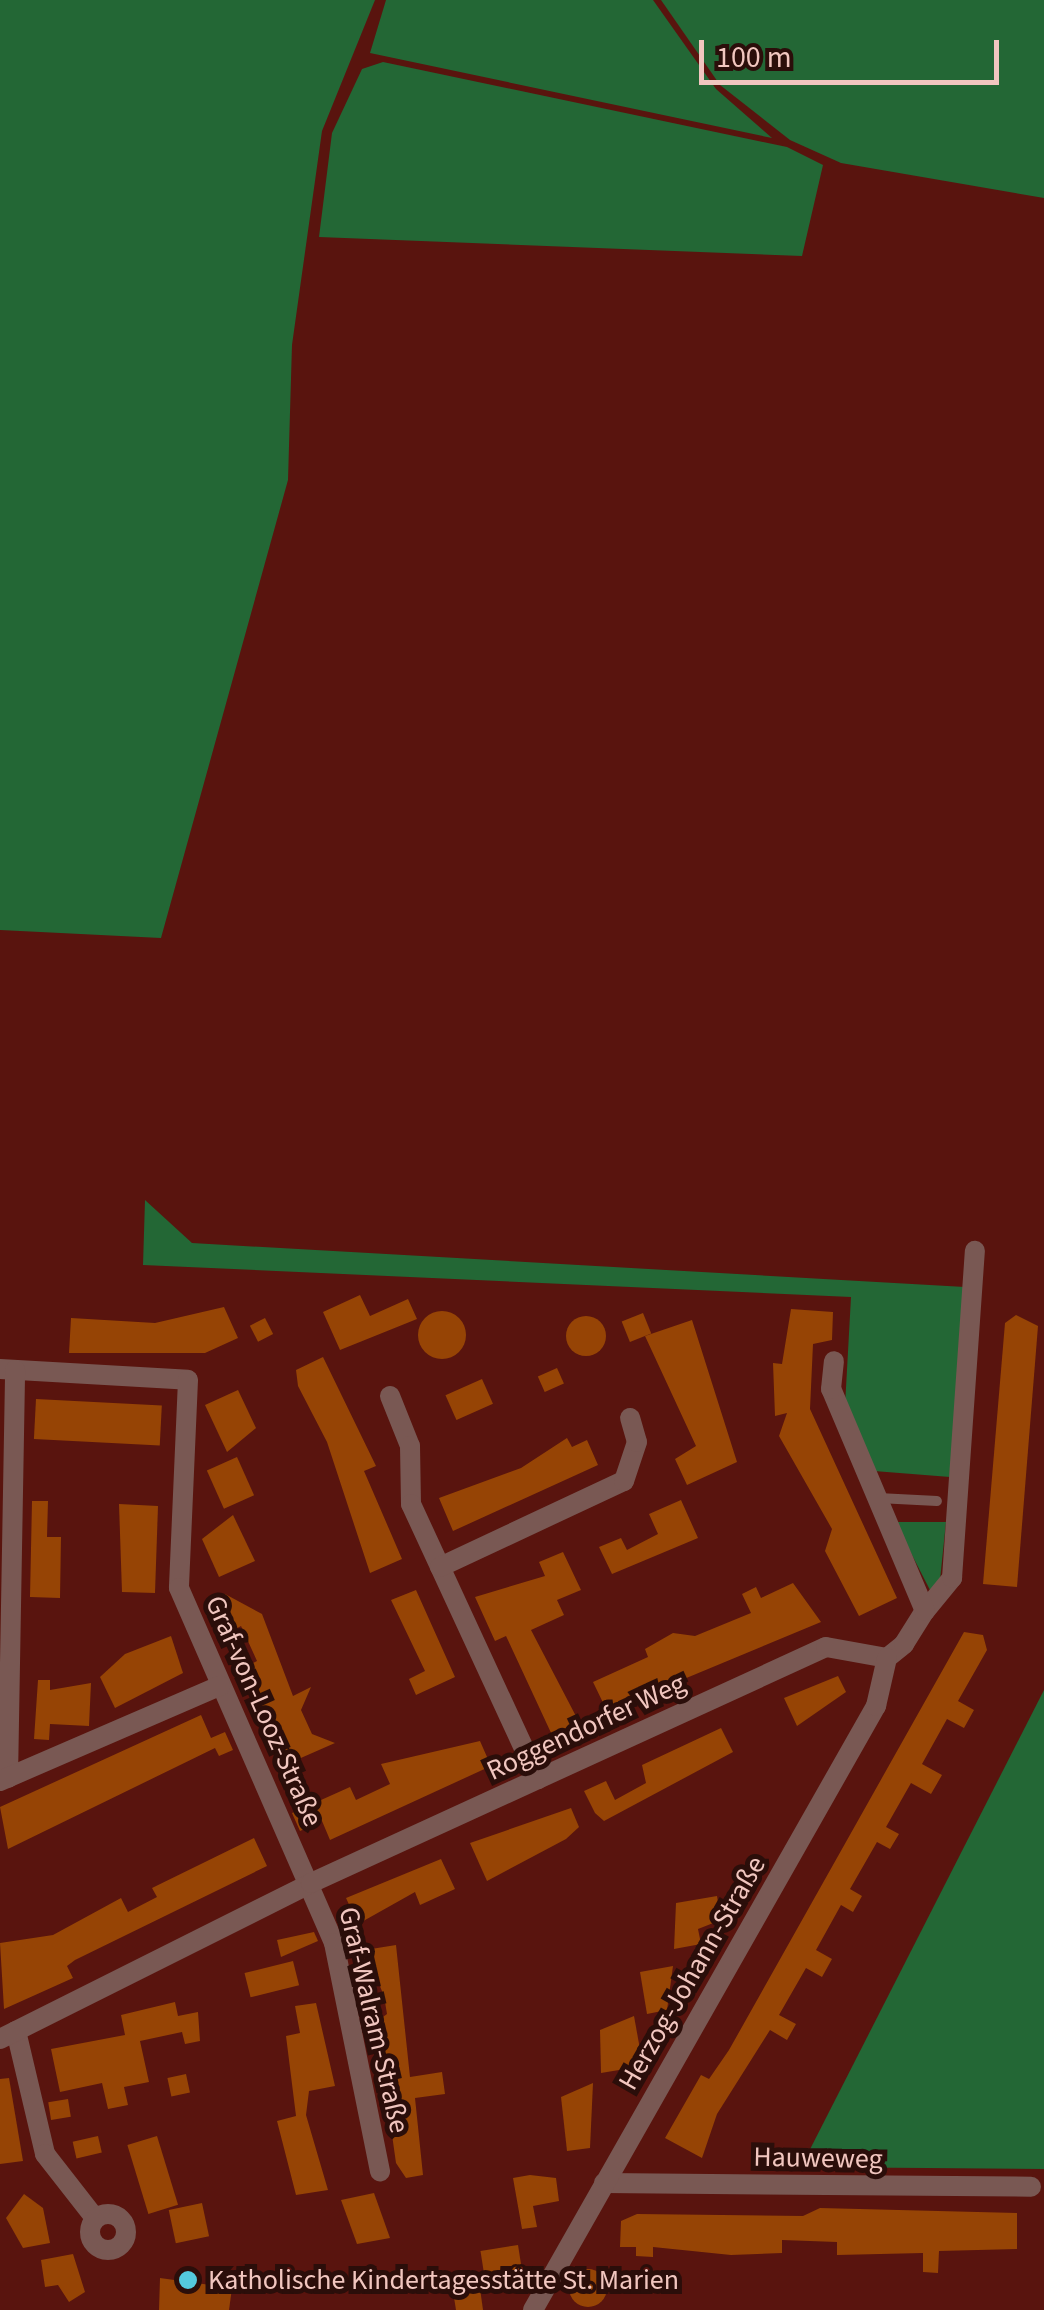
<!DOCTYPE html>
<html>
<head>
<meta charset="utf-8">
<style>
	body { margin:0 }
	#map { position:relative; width:1044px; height:2310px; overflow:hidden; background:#59140e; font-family:"Source Sans 3",sans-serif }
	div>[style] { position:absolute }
	.green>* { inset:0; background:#236735 }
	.building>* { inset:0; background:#964405; transform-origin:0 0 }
	.round { border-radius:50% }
	.lane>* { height:10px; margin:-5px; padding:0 5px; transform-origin:5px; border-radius:5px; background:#795853 }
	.street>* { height:20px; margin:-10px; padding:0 10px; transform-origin:10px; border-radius:10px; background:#795853 }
	.street>.ring { margin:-10px; padding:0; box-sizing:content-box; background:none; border:20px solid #795853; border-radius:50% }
	.dots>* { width:28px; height:28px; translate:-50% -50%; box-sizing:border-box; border:5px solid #2b0e0a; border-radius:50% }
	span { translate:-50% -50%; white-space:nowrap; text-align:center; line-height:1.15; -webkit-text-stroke:10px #2b0e0a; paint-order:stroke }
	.street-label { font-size:28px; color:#f1c6bf }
	.poi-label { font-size:28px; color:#f1c6bf }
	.left { translate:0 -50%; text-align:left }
	.scale { position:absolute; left:699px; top:40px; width:300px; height:45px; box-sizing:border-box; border:5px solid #f1c6bf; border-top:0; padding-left:12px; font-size:30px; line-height:35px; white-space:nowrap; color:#f1c6bf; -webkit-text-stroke:8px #2b0e0a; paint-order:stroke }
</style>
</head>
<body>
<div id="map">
	<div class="green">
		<i style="clip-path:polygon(0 0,375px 0,322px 131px,292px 345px,288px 480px,161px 938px,0 930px)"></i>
		<i style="clip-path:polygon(386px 0,653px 0,716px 89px,772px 138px,370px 53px)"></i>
		<i style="clip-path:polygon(661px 0,1044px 0,1044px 198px,841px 163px,790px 140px,720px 85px)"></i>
		<i style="clip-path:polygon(383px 62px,787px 147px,823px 165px,802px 256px,319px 237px,332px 133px,362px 69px)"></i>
		<i style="clip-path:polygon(145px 1200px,192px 1243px,965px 1287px,950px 1477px,874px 1471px,845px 1406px,851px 1297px,143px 1265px)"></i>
		<i style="clip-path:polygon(895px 1522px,946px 1522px,940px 1580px,930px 1590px)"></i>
		<i style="clip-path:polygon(1044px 1690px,1044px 2169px,801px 2167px)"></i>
	</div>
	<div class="building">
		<i style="clip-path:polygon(360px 1295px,370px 1316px,408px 1299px,417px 1319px,340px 1350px,323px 1312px)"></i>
		<i style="clip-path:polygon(224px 1307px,238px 1338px,205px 1353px,69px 1353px,71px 1318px,155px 1323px)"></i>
		<i style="clip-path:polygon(791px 1309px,833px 1312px,832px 1340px,813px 1344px,810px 1409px,897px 1598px,859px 1616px,825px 1551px,832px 1529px,779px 1436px,787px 1413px,775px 1416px,773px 1363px,782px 1364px)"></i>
		<i class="round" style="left:418px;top:1311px;width:48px;height:48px"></i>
		<i style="left:643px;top:1313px;width:22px;height:23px;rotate:68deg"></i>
		<i style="clip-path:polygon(1016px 1315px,1038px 1326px,1017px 1587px,983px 1584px,1005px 1323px)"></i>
		<i class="round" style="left:566px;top:1316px;width:40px;height:40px"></i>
		<i style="left:265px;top:1318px;width:18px;height:17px;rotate:63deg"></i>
		<i style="clip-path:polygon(692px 1320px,737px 1462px,687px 1485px,675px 1459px,696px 1446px,645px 1336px)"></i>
		<i style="clip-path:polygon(323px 1357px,376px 1466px,364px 1471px,402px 1559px,370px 1573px,327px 1442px,298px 1386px,296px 1370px)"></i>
		<i style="left:557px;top:1368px;width:17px;height:21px;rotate:66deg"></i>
		<i style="left:482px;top:1379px;width:27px;height:40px;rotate:66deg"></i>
		<i style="clip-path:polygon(238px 1390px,256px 1428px,227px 1452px,205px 1405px)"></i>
		<i style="left:36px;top:1399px;width:126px;height:40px;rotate:3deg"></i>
		<i style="clip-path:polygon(567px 1438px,572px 1447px,587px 1440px,598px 1465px,453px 1531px,439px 1498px,521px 1468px)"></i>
		<i style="left:237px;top:1457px;width:42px;height:33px;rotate:66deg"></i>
		<i style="clip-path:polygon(681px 1500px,698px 1538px,612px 1574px,599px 1547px,621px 1538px,627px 1550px,658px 1534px,649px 1514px)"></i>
		<i style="clip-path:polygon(32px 1501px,48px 1501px,47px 1537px,61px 1537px,60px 1598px,30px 1597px)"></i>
		<i style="clip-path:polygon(119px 1504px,158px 1506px,155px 1593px,122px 1592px)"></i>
		<i style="clip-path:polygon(233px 1515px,255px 1561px,219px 1577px,202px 1539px)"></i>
		<i style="clip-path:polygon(563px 1552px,581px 1590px,557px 1600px,564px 1615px,531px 1630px,579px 1722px,552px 1735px,506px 1636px,495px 1641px,475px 1597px,545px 1576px,539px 1562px)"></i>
		<i style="clip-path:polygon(793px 1583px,821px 1622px,607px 1711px,593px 1682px,648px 1657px,645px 1649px,673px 1633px,695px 1636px,751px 1613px,742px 1594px,756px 1587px,761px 1598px)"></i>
		<i style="clip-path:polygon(416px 1590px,455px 1677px,416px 1695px,409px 1679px,425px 1671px,391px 1600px)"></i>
		<i style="clip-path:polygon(225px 1594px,262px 1614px,293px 1696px,311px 1687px,301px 1710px,312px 1734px,335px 1743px,294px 1761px,300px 1774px,285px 1781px,241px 1669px,257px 1661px,241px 1626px,226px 1634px,216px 1616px)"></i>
		<i style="clip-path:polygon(964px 1632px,983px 1635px,987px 1650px,958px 1701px,974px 1710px,964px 1728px,947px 1719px,922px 1764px,942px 1775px,931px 1794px,911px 1783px,886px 1827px,899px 1834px,890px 1849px,877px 1842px,850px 1889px,862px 1896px,853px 1912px,841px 1905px,816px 1950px,832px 1959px,822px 1977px,806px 1968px,779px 2015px,796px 2024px,787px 2040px,770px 2030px,717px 2114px,702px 2158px,665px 2138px,701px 2075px,709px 2079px,729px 2050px)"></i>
		<i style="clip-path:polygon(171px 1636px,183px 1673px,115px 1708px,100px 1677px,125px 1654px)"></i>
		<i style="clip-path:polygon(838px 1676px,846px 1692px,797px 1726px,784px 1698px)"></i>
		<i style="clip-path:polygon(38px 1680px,50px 1680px,50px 1690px,91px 1683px,89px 1726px,50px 1724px,49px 1740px,34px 1739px)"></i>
		<i style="clip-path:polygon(201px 1715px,211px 1738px,225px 1732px,233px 1750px,219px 1756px,215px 1748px,8px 1849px,0 1807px)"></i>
		<i style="clip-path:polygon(721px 1728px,733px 1752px,604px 1821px,595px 1813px,584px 1791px,606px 1781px,615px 1800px,646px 1783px,642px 1765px)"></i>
		<i style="clip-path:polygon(480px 1741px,491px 1766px,330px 1840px,322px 1821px,300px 1831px,292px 1813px,350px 1787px,356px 1800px,390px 1784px,381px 1764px)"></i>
		<i style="clip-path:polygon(571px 1808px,579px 1827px,566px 1839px,487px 1881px,470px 1843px)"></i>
		<i style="clip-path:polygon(254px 1838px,267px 1866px,75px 1960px,67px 1966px,73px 1978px,4px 2009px,0 1943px,53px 1935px,121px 1898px,128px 1912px,157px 1897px,152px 1888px)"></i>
		<i style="clip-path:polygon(441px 1859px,455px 1889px,420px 1905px,415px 1892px,358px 1924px,346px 1898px)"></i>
		<i style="clip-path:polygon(717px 1896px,721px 1920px,698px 1929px,701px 1944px,674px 1949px,676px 1903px)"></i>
		<i style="clip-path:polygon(314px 1932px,318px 1941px,281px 1957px,277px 1940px)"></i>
		<i style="clip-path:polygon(396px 1945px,410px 2077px,442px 2072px,445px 2094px,415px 2098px,423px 2175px,406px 2178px,396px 2163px,376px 2022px,387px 2014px,384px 1996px,365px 1950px)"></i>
		<i style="left:293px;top:1961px;width:25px;height:50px;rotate:76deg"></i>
		<i style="clip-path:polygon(673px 1966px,667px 2010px,647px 2014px,640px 1972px)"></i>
		<i style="clip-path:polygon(175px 2002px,178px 2016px,198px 2012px,200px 2041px,185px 2044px,182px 2032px,140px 2041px,149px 2082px,124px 2087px,128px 2105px,108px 2109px,102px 2083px,60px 2092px,51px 2049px,125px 2035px,121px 2015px)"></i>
		<i style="clip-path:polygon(316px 2003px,335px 2086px,309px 2091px,306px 2115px,328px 2190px,296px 2195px,277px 2121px,296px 2116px,286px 2036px,300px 2033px,295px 2006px)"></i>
		<i style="clip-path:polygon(634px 2016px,643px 2066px,601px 2073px,600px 2030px)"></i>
		<i style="left:186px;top:2074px;width:19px;height:19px;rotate:78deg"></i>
		<i style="clip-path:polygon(9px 2078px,23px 2161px,0 2164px,0 2079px)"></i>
		<i style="clip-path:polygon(593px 2083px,590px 2148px,567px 2151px,561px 2097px)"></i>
		<i style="left:68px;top:2099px;width:18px;height:20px;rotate:81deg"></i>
		<i style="left:98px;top:2136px;width:17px;height:26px;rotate:77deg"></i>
		<i style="left:157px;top:2136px;width:72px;height:31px;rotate:73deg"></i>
		<i style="clip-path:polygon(530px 2175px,556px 2178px,559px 2201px,533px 2206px,537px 2227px,522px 2229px,513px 2178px)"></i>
		<i style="clip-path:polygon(374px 2193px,390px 2238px,357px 2244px,341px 2200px)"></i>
		<i style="clip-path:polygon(24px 2194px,43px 2208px,50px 2243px,23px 2248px,6px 2218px)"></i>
		<i style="left:202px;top:2203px;width:34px;height:34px;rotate:78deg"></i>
		<i style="clip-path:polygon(820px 2208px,1017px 2213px,1017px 2249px,939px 2251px,938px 2273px,923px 2272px,923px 2253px,837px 2255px,837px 2242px,782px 2240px,782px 2253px,731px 2255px,653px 2247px,653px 2257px,636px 2256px,636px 2247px,620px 2247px,621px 2221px,637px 2214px,803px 2216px)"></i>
		<i style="left:518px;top:2245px;width:24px;height:38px;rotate:81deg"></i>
		<i style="clip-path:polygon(73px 2254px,85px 2292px,69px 2302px,58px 2285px,45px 2287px,41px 2260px)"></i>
		<i class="round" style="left:569px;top:2269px;width:38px;height:38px"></i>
		<i style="clip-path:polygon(160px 2278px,232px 2288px,229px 2310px,159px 2310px)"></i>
		<i style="clip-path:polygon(479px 2281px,483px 2310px,456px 2310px,452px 2285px)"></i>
	</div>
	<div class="lane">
		<i style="left:878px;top:1498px;width:59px;rotate:2.9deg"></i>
	</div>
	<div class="street">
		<i style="left:0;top:1369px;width:188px;rotate:3.3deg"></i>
		<i style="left:188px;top:1380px;width:208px;rotate:92.5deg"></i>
		<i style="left:179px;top:1588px;width:387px;rotate:66.4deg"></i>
		<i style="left:334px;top:1943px;width:233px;rotate:78.6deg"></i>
		<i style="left:390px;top:1396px;width:54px;rotate:68.2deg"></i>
		<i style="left:410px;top:1446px;width:58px;rotate:89deg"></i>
		<i style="left:411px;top:1504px;width:303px;rotate:65.2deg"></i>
		<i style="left:440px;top:1567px;width:203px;rotate:-25.1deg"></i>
		<i style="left:624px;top:1481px;width:41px;rotate:-71.6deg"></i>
		<i style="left:637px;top:1442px;width:25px;rotate:-106deg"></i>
		<i style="left:925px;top:1611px;width:43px;rotate:-50.7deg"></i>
		<i style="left:952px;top:1578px;width:328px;rotate:-86deg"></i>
		<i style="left:8px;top:1778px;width:408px;rotate:-89deg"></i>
		<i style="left:0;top:1781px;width:240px;rotate:-23.4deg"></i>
		<i style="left:16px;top:2031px;width:126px;rotate:76.7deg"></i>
		<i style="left:45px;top:2154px;width:81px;rotate:52deg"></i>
		<i style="left:0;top:2039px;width:348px;rotate:-26.6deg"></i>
		<i style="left:311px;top:1883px;width:566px;rotate:-24.62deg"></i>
		<i style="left:826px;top:1647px;width:62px;rotate:10.2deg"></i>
		<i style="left:887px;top:1658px;width:22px;rotate:-39deg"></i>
		<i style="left:904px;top:1644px;width:39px;rotate:-58deg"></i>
		<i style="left:925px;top:1611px;width:241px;rotate:-112.9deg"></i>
		<i style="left:831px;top:1389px;width:28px;rotate:-84deg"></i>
		<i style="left:604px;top:2183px;width:427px;rotate:0.5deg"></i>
		<i class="ring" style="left:90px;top:2214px;width:16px;height:16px"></i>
		<i style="left:533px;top:2310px;width:695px;rotate:-60.41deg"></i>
		<i style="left:876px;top:1706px;width:49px;rotate:-77.1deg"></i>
	</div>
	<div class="dots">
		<i style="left:188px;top:2280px;background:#54cadd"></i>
	</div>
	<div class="street-label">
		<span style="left:264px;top:1711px;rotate:66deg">Graf-von-Looz-Straße</span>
		<span style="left:586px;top:1727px;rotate:-25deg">Roggendorfer Weg</span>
		<span style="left:692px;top:1973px;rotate:-60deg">Herzog-Johann-Straße</span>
		<span style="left:374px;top:2020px;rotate:77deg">Graf-Walram-Straße</span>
		<span style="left:818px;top:2158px;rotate:1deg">Hauweweg</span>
	</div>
	<div class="poi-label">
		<span class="left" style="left:208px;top:2280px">Katholische Kindertagesstätte St. Marien</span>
	</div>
	<div class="scale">100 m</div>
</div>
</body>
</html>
